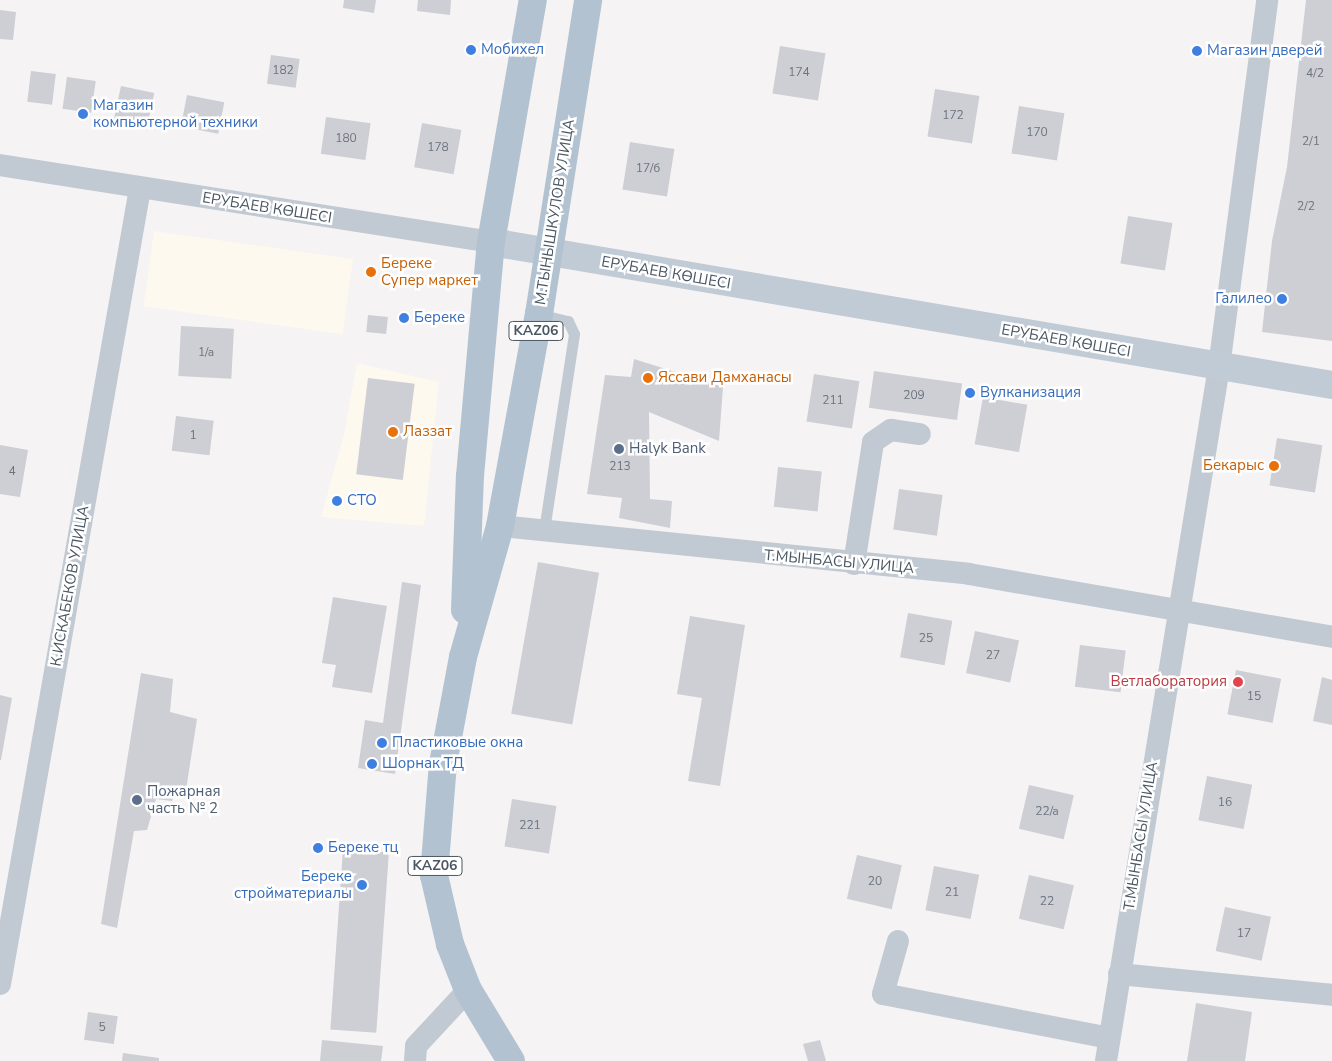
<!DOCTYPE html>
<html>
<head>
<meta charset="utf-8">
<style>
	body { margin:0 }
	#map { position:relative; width:1332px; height:1061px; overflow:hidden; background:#f5f3f3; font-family:"Nunito Sans",sans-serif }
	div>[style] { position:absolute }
	.commercial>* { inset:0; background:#fdf9ef; transform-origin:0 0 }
	.building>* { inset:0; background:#cdcfd5; transform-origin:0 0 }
	.lane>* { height:11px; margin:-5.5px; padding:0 5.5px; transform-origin:5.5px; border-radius:5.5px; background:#c1cad2 }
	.street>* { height:22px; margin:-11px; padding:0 11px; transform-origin:11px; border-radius:11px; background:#c1cad2 }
	.secondary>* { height:28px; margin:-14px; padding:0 14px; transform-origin:14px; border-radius:14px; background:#c1cbd6 }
	.primary>* { height:28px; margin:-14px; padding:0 14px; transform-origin:14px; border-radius:14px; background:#b3c2d1 }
	.dots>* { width:14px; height:14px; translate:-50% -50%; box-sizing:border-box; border:2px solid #fff; border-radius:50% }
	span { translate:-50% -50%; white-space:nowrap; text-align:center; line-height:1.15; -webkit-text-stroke:5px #fff; paint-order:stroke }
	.number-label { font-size:12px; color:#6b747e }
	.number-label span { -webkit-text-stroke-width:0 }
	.shield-label span { padding:1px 4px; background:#fff; border:1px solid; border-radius:4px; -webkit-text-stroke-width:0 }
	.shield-label { font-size:14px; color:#4a5661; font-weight:700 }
	.shop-label { font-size:15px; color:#366cbe }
	.left { translate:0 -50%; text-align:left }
	.right { translate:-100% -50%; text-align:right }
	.street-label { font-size:15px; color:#4a5661 }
	.food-label { font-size:15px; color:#c56008 }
	.service-label { font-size:15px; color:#4e5e75 }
	.health-label { font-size:15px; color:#be3a42 }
</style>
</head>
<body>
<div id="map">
	<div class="commercial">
		<i style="left:154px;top:231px;width:201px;height:76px;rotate:8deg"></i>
		<i style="clip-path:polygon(357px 363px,439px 382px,424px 526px,321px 517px,344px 434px)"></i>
	</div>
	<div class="building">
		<i style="clip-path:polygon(344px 0,376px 0,374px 13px,343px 8px)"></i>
		<i style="clip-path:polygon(418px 0,451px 0,450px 15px,417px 11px)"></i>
		<i style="clip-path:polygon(1306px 0,1332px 0,1332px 341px,1262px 332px,1272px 241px,1287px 167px)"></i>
		<i style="clip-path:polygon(0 10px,16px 12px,13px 40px,0 39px)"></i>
		<i style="left:780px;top:46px;width:46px;height:48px;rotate:9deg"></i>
		<i style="left:271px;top:55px;width:29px;height:29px;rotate:8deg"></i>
		<i style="left:31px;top:71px;width:25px;height:31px;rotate:7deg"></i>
		<i style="left:67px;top:77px;width:29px;height:32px;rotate:8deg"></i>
		<i style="left:121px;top:86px;width:34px;height:34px;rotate:12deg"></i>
		<i style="left:935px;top:89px;width:45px;height:48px;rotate:9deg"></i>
		<i style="left:187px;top:95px;width:38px;height:32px;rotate:11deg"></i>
		<i style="left:1019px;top:106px;width:46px;height:48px;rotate:9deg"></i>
		<i style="left:326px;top:117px;width:45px;height:37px;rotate:8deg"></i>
		<i style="left:422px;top:123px;width:40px;height:45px;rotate:10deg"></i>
		<i style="left:630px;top:142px;width:45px;height:48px;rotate:9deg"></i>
		<i style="left:1128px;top:216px;width:45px;height:48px;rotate:9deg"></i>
		<i style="left:368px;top:315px;width:20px;height:17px;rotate:6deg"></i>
		<i style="left:181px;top:326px;width:53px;height:50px;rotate:3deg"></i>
		<i style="clip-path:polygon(634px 359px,723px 387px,719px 441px,649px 412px,650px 499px,672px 501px,670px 528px,619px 518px,622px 498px,587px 494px,605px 375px,631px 377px)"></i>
		<i style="left:874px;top:371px;width:89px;height:37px;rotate:8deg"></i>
		<i style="left:814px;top:374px;width:46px;height:48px;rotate:9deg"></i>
		<i style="left:368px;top:378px;width:47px;height:97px;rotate:7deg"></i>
		<i style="left:983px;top:397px;width:45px;height:48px;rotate:10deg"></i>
		<i style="left:176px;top:416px;width:38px;height:35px;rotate:7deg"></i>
		<i style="left:1277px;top:438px;width:46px;height:48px;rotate:9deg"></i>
		<i style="clip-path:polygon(0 445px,28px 450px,20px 497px,0 494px)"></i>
		<i style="left:778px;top:467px;width:44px;height:40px;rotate:6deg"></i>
		<i style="left:899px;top:489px;width:44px;height:41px;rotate:8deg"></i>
		<i style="left:538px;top:562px;width:62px;height:154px;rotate:10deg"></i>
		<i style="clip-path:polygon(402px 582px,421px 585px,395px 774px,358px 768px,365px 720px,383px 723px)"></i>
		<i style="clip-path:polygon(333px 597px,387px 606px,372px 693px,332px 687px,336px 665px,322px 663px)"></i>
		<i style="left:908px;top:613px;width:45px;height:45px;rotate:10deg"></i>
		<i style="clip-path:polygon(690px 616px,745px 625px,720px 786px,688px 781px,702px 698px,677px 694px)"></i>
		<i style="left:975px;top:631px;width:45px;height:43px;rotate:12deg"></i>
		<i style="left:1080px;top:645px;width:46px;height:42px;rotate:7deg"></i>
		<i style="left:1236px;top:670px;width:46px;height:45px;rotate:11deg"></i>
		<i style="clip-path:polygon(141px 673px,173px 679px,170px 712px,197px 719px,186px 790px,176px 788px,172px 801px,156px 799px,147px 830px,134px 831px,117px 928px,101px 924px)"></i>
		<i style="clip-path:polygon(1322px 677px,1332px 680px,1332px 725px,1313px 721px)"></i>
		<i style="clip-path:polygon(0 695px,12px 698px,1px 760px,0 760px)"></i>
		<i style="left:1207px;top:776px;width:46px;height:45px;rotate:11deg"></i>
		<i style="left:1029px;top:785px;width:46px;height:45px;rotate:13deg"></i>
		<i style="left:512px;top:799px;width:45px;height:48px;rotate:9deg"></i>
		<i style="left:343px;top:849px;width:46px;height:181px;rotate:4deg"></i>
		<i style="left:857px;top:855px;width:46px;height:45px;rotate:13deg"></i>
		<i style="left:934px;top:866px;width:46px;height:45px;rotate:11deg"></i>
		<i style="left:1029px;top:875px;width:46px;height:45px;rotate:13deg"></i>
		<i style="left:1225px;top:907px;width:47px;height:45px;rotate:12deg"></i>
		<i style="clip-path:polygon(1196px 1003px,1252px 1012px,1245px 1061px,1187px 1061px)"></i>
		<i style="left:88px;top:1012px;width:30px;height:28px;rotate:8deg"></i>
		<i style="clip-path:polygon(322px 1040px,383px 1046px,381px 1061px,320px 1061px)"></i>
		<i style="clip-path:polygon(820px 1040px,826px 1061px,808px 1061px,803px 1044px)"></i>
		<i style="clip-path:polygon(123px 1053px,159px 1058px,159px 1061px,122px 1061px)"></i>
	</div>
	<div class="lane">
		<i style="left:539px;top:314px;width:30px;rotate:14deg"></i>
		<i style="left:568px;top:321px;width:14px;rotate:65deg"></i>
		<i style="left:574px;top:334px;width:198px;rotate:98.7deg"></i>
	</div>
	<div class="street">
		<i style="left:0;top:165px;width:497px;rotate:8.9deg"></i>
		<i style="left:500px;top:526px;width:471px;rotate:5.8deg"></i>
		<i style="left:969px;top:574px;width:368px;rotate:9.8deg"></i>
		<i style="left:854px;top:564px;width:123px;rotate:-81.1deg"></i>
		<i style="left:873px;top:442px;width:22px;rotate:-34deg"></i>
		<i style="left:891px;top:430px;width:29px;rotate:8deg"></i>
		<i style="left:898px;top:941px;width:55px;rotate:105.8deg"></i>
		<i style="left:883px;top:994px;width:230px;rotate:11deg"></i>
		<i style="left:1119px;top:974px;width:214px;rotate:5.6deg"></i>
		<i style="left:0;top:984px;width:808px;rotate:-80.02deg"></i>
		<i style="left:415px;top:1061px;width:15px;rotate:-86deg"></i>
		<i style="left:416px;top:1046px;width:76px;rotate:-47.1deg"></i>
		<i style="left:1106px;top:1061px;width:703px;rotate:-80.75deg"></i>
		<i style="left:1219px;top:367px;width:370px;rotate:-82.5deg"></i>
	</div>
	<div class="secondary">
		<i style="left:491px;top:242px;width:853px;rotate:9.65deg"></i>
	</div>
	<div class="primary">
		<i style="left:465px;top:610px;width:134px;rotate:-87.9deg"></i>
		<i style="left:470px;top:476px;width:235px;rotate:-84.9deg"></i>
		<i style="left:491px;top:242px;width:246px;rotate:-80.2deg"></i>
		<i style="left:511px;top:1061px;width:83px;rotate:-121.2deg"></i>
		<i style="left:468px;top:990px;width:49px;rotate:-111.4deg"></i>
		<i style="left:450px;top:944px;width:71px;rotate:-103.1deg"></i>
		<i style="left:434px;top:875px;width:111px;rotate:-85.4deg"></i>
		<i style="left:443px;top:764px;width:109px;rotate:-79.4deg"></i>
		<i style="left:463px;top:657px;width:136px;rotate:-74.2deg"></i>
		<i style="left:500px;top:526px;width:216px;rotate:-79.6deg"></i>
		<i style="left:539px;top:314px;width:318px;rotate:-81.1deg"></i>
	</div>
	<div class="dots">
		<i style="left:471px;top:50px;background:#3f7fe0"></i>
		<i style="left:1197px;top:51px;background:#3f7fe0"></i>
		<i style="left:83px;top:114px;background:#3f7fe0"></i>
		<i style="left:371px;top:272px;background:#e8710a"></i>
		<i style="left:1282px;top:299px;background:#3f7fe0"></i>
		<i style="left:404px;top:318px;background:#3f7fe0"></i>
		<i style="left:648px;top:378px;background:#e8710a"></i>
		<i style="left:970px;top:393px;background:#3f7fe0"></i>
		<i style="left:393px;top:432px;background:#e8710a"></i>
		<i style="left:619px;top:449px;background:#5c6f8a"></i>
		<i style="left:1274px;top:466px;background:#e8710a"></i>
		<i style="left:337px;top:501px;background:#3f7fe0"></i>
		<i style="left:1238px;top:682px;background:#e0444e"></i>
		<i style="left:382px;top:743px;background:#3f7fe0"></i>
		<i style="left:372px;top:764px;background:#3f7fe0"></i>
		<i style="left:137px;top:800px;background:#5c6f8a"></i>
		<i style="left:318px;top:848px;background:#3f7fe0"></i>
		<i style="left:362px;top:885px;background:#3f7fe0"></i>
	</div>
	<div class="number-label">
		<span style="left:283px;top:71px">182</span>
		<span style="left:799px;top:73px">174</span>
		<span style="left:1315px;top:74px">4/2</span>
		<span style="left:953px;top:116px">172</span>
		<span style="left:1037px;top:133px">170</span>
		<span style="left:346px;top:139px">180</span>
		<span style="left:1311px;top:142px">2/1</span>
		<span style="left:438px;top:148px">178</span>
		<span style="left:648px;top:169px">17/б</span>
		<span style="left:1306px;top:207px">2/2</span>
		<span style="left:206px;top:353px">1/a</span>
		<span style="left:914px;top:396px">209</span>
		<span style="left:833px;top:401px">211</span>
		<span style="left:193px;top:436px">1</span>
		<span style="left:620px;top:467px">213</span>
		<span style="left:12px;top:472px">4</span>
		<span style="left:926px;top:639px">25</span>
		<span style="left:993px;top:656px">27</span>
		<span style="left:1254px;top:697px">15</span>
		<span style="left:1225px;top:803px">16</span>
		<span style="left:1047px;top:812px">22/а</span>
		<span style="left:530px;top:826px">221</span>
		<span style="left:875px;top:882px">20</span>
		<span style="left:952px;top:893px">21</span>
		<span style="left:1047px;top:902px">22</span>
		<span style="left:1244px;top:934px">17</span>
		<span style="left:102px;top:1028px">5</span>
	</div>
	<div class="shield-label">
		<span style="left:536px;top:331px">KАZ06</span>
		<span style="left:435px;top:866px">KАZ06</span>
	</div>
	<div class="shop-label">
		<span class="left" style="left:481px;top:50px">Мобихел</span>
		<span class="left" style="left:1207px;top:51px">Магазин дверей</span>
		<span class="left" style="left:93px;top:114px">Магазин<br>компьютерной техники</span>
		<span class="right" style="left:1272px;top:299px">Галилео</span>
		<span class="left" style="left:414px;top:318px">Береке</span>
		<span class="left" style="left:980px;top:393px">Вулканизация</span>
		<span class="left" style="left:347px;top:501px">СТО</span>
		<span class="left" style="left:392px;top:743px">Пластиковые окна</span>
		<span class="left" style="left:382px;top:764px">Шорнак ТД</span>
		<span class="left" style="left:328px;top:848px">Береке тц</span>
		<span class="right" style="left:352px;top:885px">Береке<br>стройматериалы</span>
	</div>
	<div class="street-label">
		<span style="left:267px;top:208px;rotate:9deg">ЕРУБАЕВ КӨШЕСІ</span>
		<span style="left:555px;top:212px;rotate:-81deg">М.ТЫНЫШКУЛОВ УЛИЦА</span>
		<span style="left:666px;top:273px;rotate:10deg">ЕРУБАЕВ КӨШЕСІ</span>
		<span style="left:1066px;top:341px;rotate:10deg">ЕРУБАЕВ КӨШЕСІ</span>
		<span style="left:839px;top:562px;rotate:5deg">Т.МЫНБАСЫ УЛИЦА</span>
		<span style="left:70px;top:586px;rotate:-80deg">К.ИСКАБЕКОВ УЛИЦА</span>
		<span style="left:1141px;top:836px;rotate:-81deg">Т.МЫНБАСЫ УЛИЦА</span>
	</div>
	<div class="food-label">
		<span class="left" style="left:381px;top:272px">Береке<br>Супер маркет</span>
		<span class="left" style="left:658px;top:378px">Яссави Дамханасы</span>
		<span class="left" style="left:403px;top:432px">Лаззат</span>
		<span class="right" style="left:1264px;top:466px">Бекарыс</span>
	</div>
	<div class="service-label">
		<span class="left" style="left:629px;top:449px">Halyk Bank</span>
		<span class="left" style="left:147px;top:800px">Пожарная<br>часть № 2</span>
	</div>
	<div class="health-label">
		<span class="right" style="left:1227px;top:682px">Ветлаборатория</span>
	</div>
</div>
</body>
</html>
